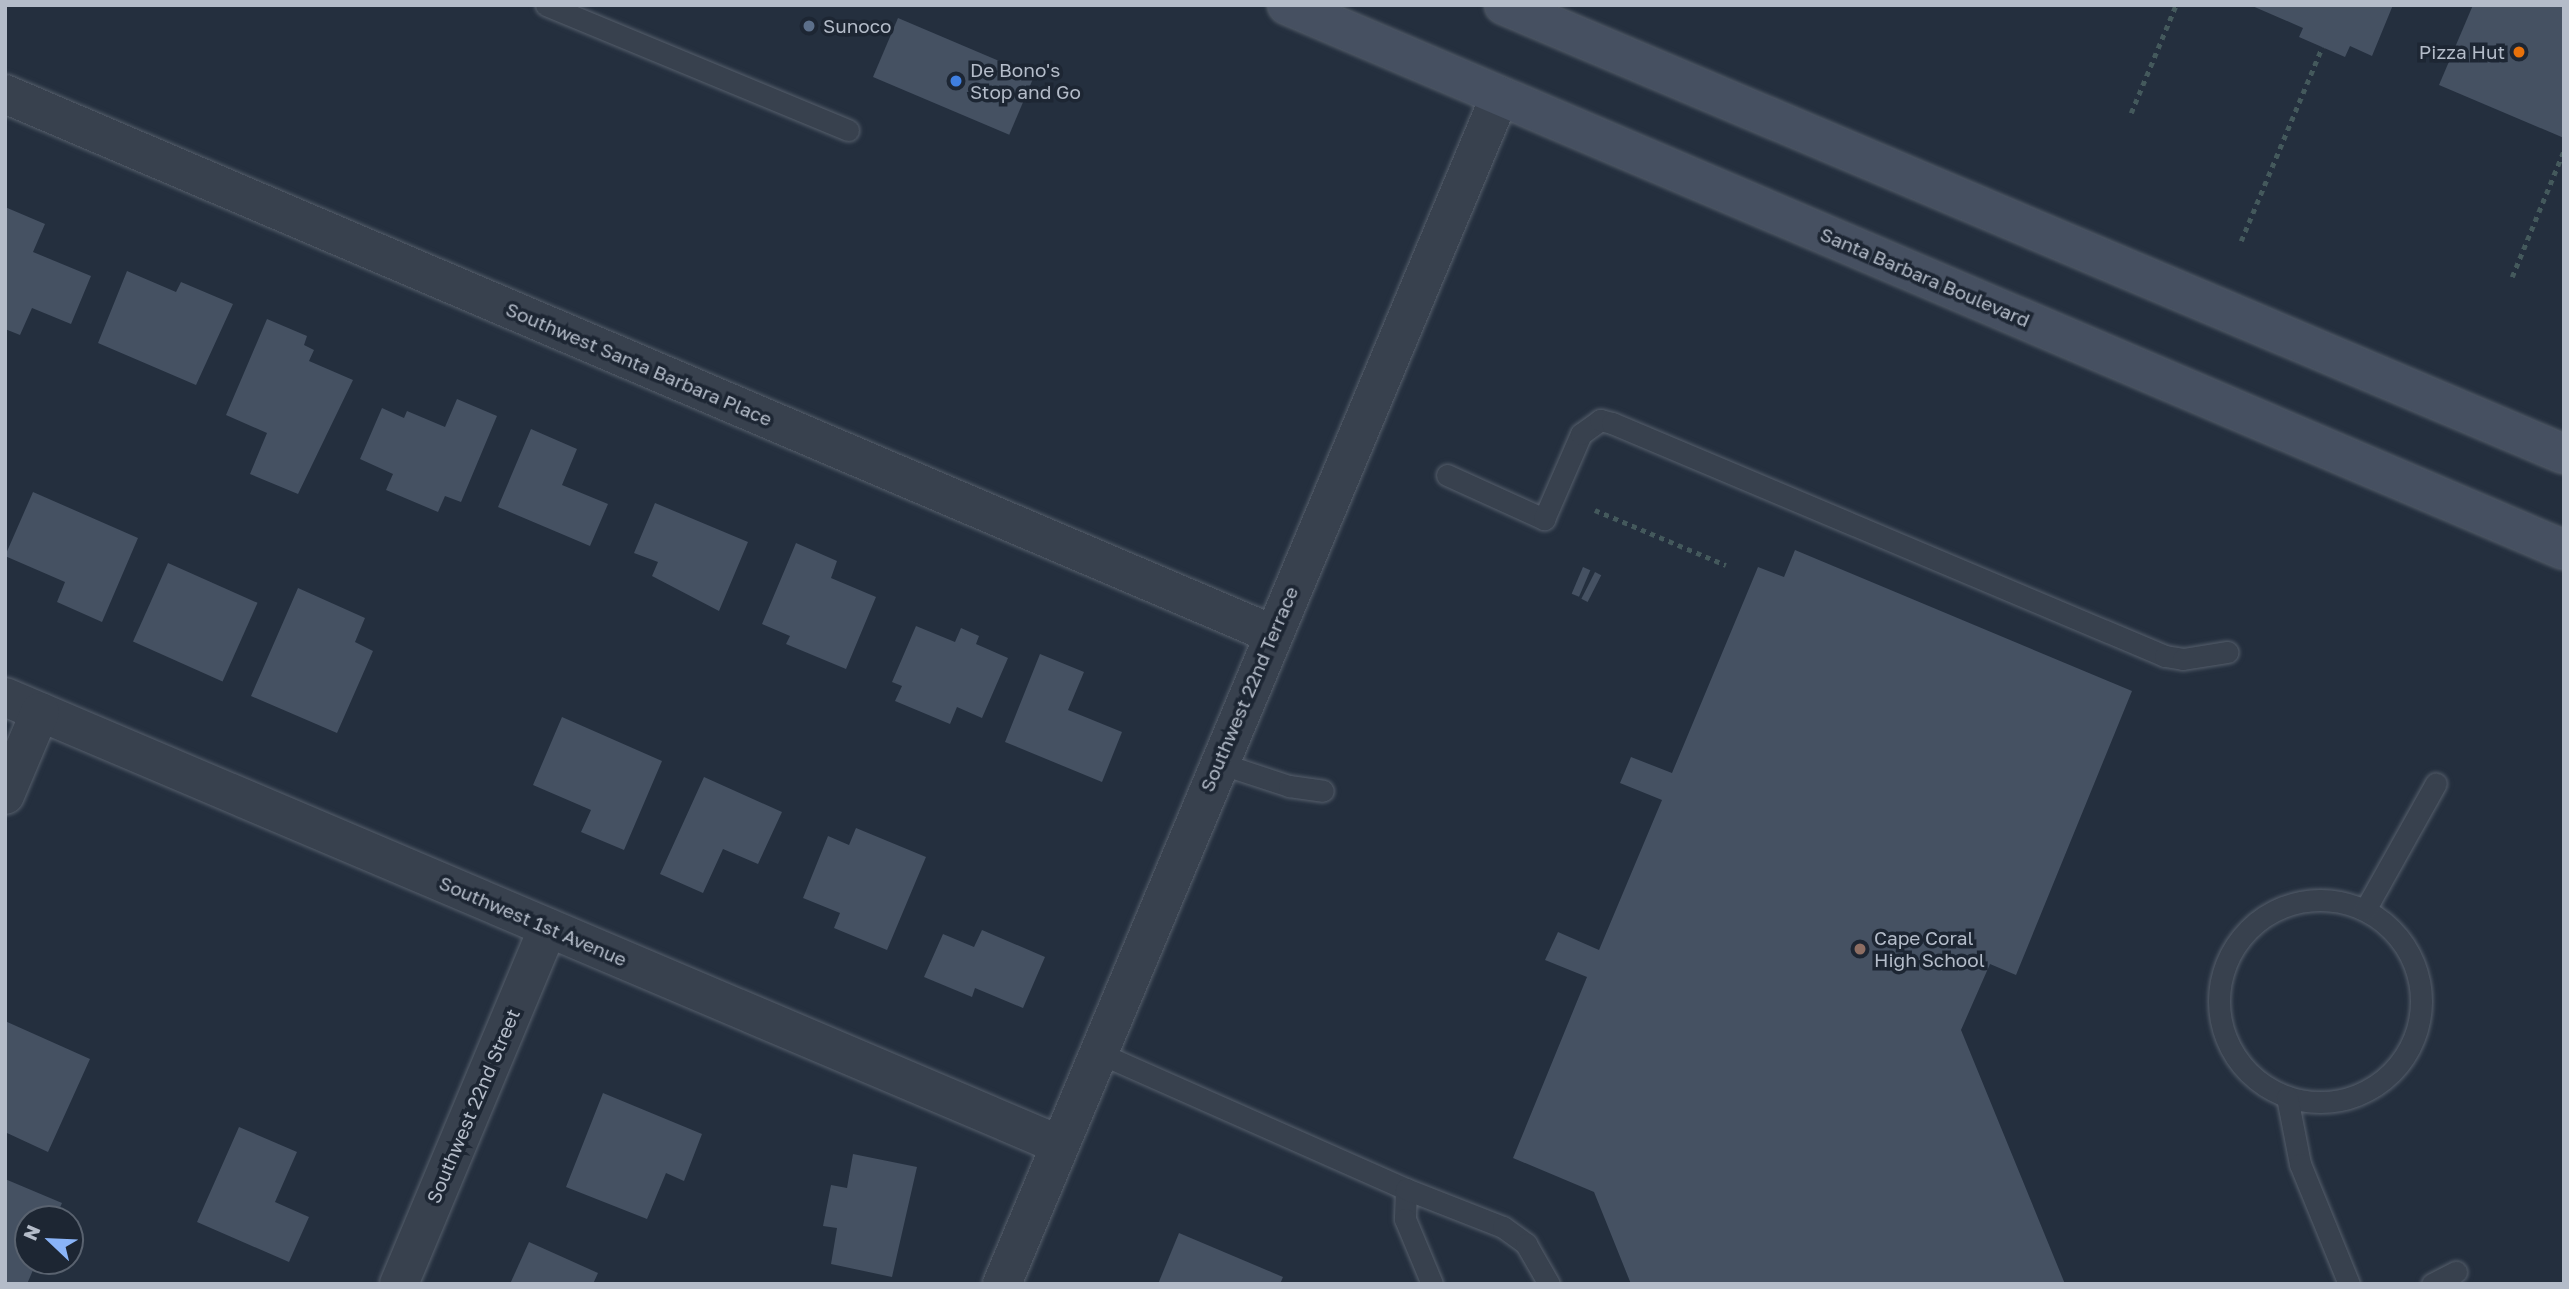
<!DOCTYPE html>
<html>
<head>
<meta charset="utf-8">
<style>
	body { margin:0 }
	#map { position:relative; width:2569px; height:1289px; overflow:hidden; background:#242f3e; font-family:"Golos Text",sans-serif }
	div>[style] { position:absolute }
	.building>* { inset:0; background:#455162; transform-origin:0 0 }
	.path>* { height:4.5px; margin-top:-2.25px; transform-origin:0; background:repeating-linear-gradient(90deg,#44595c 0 5px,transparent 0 10px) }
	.roads { filter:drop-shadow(0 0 2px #565f6c) drop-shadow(0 0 2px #565f6c) }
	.lane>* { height:21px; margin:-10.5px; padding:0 10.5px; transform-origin:10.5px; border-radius:10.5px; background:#38414e }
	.lane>.ring { margin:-10.5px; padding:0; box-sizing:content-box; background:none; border:21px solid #38414e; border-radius:50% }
	.street>* { height:38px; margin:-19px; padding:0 19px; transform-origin:19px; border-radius:19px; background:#38414e }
	.secondary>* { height:38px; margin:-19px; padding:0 19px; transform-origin:19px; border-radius:19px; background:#465061 }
	.dots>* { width:19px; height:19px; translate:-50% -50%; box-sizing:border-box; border:4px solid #1d2633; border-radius:50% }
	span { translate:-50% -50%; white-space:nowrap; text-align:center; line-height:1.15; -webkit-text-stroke:7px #1d2633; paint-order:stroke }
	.poi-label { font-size:19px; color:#b4bcc9 }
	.left { translate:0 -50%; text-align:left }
	.right { translate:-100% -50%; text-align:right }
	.street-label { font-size:19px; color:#b4bcc9 }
	.frame { position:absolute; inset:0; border:7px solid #b4bcc9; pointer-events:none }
	.north { position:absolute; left:14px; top:1205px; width:70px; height:70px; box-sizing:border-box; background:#1d2633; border:2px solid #59626f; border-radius:50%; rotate:293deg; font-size:19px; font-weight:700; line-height:28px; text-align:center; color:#b4bcc9 }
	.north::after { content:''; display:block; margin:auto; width:24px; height:32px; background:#8ab4f8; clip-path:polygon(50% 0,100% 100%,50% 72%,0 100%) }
</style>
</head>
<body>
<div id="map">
	<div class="building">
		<i style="clip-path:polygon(2250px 5px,2393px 5px,2372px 56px,2350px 46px,2345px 57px,2299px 37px,2303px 28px)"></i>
		<i style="clip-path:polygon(2473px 5px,2564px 5px,2564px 138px,2439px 85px)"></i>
		<i style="left:898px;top:18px;width:148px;height:64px;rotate:23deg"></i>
		<i style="clip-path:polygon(5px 207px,45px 224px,33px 252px,91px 276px,71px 324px,32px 308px,20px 335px,5px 329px)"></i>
		<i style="clip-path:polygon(127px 271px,176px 292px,181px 282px,233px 304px,196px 385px,98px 343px)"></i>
		<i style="clip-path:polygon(267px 319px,307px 336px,304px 345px,314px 350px,309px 361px,353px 380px,298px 494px,250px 474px,267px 433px,226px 415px)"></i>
		<i style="clip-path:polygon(457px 399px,497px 416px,461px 502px,445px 496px,438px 512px,386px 490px,393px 474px,360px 459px,382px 408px,404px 418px,407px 411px,445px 427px)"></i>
		<i style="clip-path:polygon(531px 429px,577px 449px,562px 485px,608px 504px,590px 546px,498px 507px)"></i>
		<i style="clip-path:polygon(33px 492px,138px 538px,102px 622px,57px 602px,65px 582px,5px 556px)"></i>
		<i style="clip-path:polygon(655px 503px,748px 542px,719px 611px,652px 576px,658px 562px,634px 553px)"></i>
		<i style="clip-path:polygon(796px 543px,837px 561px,831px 578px,876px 597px,846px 669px,786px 644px,790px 636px,762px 624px)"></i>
		<i style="clip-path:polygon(1795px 550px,2132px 691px,2016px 975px,1990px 964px,1961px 1030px,2065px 1284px,1631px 1284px,1594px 1192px,1513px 1158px,1587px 977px,1545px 960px,1558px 932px,1599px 950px,1662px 800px,1620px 783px,1631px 757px,1672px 773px,1758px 567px,1784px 577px)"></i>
		<i style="left:168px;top:563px;width:98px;height:86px;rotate:24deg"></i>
		<i style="left:1583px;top:567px;width:8px;height:29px;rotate:23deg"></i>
		<i style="left:1595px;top:572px;width:7px;height:30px;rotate:27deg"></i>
		<i style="clip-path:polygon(298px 588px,365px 618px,355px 642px,373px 651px,337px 733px,251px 696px)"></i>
		<i style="clip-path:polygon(916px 626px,955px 642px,961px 628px,979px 636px,976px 644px,1008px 658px,982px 718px,957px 707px,950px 724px,895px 701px,902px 686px,892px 682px)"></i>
		<i style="clip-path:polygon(1040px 654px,1084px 672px,1068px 710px,1122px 732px,1102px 782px,1005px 742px)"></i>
		<i style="clip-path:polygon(562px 717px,662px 761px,624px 850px,581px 832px,591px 810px,533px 785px)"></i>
		<i style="clip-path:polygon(704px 777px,782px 812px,758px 864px,723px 849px,703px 893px,660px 874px)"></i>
		<i style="clip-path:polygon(856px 828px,926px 857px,887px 950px,834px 928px,840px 913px,803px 898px,828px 836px,849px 845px)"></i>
		<i style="clip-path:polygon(982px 930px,1045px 957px,1023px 1008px,975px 988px,972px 997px,924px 977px,943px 934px,974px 947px)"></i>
		<i style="clip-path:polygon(5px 1021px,90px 1059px,48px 1152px,7px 1133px,5px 1137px)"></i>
		<i style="clip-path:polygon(603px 1093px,702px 1134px,684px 1181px,666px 1173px,647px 1219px,566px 1187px)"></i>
		<i style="clip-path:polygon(239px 1127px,297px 1152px,275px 1202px,309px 1217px,289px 1262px,197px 1222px)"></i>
		<i style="clip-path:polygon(853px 1154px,917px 1167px,892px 1277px,831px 1264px,837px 1228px,823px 1226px,831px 1185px,847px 1188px)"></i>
		<i style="clip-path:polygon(5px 1179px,62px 1203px,55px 1219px,28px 1219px,28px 1261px,37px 1261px,27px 1284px,5px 1284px)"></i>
		<i style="clip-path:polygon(1179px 1233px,1283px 1277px,1280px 1284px,1158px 1284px)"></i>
		<i style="clip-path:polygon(529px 1242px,598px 1273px,593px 1284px,510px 1284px)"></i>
	</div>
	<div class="path">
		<i style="left:2131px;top:113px;width:117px;rotate:-67.4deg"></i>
		<i style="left:2241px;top:241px;width:210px;rotate:-67.3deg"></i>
		<i style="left:2512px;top:277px;width:137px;rotate:-67.7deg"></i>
		<i style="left:1595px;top:510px;width:142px;rotate:22.8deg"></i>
	</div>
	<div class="roads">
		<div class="lane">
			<i style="left:546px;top:5px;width:327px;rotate:22.5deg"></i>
			<i style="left:1447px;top:475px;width:107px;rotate:24.4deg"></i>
			<i style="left:1544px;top:519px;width:93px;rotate:-66.5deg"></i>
			<i style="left:1581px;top:434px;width:24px;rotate:-36deg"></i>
			<i style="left:1600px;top:420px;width:12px;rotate:14deg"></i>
			<i style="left:1612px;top:423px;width:600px;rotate:22.85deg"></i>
			<i style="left:2165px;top:656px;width:18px;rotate:9deg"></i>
			<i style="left:2183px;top:659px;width:45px;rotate:-9deg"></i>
			<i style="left:1219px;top:763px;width:74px;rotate:18.2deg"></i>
			<i style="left:1289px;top:786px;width:34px;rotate:8deg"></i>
			<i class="ring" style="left:2219px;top:900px;width:181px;height:181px"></i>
			<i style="left:2365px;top:910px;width:145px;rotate:-60.8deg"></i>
			<i style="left:1099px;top:1053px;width:336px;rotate:23.9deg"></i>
			<i style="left:1406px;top:1189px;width:30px;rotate:92deg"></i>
			<i style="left:1405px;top:1219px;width:70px;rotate:67.4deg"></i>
			<i style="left:2287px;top:1097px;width:68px;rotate:79deg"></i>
			<i style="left:2300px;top:1164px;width:130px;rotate:67.8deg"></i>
			<i style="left:1406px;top:1189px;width:104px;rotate:21.4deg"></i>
			<i style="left:1503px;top:1227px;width:29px;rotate:36deg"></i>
			<i style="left:1526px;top:1244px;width:46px;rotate:60.1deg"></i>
			<i style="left:2432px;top:1284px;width:27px;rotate:-27deg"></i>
		</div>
		<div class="street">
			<i style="left:5px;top:94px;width:1377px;rotate:23.08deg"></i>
			<i style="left:5px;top:697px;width:1146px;rotate:23.01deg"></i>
			<i style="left:5px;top:795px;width:90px;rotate:-67.1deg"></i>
			<i style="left:399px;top:1284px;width:386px;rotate:-67.3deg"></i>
			<i style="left:1002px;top:1284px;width:1288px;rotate:-67.26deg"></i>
		</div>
		<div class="secondary">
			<i style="left:1287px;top:5px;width:1388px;rotate:23.11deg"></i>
			<i style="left:1504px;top:5px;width:1151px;rotate:22.96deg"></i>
		</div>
	</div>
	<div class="dots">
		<i style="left:809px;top:26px;background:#5c6f8a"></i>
		<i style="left:2519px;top:52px;background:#e8710a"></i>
		<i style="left:956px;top:81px;background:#3f7fe0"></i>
		<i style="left:1860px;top:949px;background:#8d6e63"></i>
	</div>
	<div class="poi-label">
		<span class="left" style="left:823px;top:26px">Sunoco</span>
		<span class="right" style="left:2505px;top:52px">Pizza Hut</span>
		<span class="left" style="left:970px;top:81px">De Bono's<br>Stop and Go</span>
		<span class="left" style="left:1874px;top:949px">Cape Coral<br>High School</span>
	</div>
	<div class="street-label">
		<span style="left:1925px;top:277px;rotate:23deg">Santa Barbara Boulevard</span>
		<span style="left:639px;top:364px;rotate:23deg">Southwest Santa Barbara Place</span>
		<span style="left:1249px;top:689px;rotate:-67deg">Southwest 22nd Terrace</span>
		<span style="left:533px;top:921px;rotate:23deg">Southwest 1st Avenue</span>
		<span style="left:473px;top:1106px;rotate:-67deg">Southwest 22nd Street</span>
	</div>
	<div class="frame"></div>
	<div class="north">N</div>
</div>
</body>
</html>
